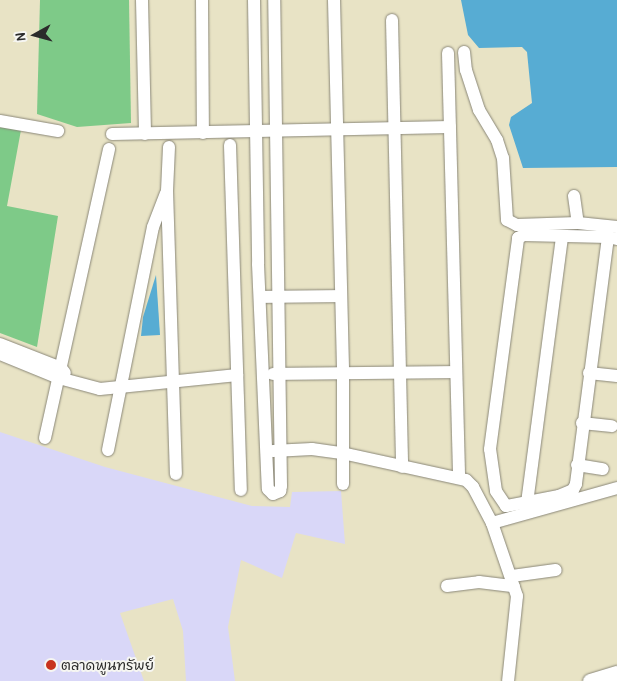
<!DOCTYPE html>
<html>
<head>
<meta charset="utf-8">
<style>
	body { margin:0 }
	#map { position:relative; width:617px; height:681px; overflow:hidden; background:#e8e3c5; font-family:"Patrick Hand","Playpen Sans Thai",sans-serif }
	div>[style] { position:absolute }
	.built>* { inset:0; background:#d9d7f8 }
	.green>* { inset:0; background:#7eca88 }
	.water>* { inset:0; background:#57acd3 }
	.roads { filter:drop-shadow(0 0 1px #8a8778) drop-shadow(0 0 1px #8a8778) }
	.minor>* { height:12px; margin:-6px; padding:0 6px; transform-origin:6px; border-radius:6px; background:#fff }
	.major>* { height:15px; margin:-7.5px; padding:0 7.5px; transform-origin:7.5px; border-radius:7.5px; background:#fff }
	.dots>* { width:14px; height:14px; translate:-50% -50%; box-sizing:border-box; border:2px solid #f6f6f2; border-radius:50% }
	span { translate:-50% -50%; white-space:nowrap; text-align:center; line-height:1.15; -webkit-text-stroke:4px #f6f6f2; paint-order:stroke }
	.poi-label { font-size:14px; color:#2b2b2b }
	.left { translate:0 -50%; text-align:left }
	.north { position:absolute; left:10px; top:10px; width:50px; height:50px; -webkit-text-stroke:4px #f6f6f2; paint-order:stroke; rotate:263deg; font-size:14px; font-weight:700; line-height:20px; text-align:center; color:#2b2b2b }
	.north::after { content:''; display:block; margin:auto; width:18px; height:22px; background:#2b2b2b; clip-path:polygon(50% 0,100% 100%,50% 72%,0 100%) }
</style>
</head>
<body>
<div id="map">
	<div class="built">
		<i style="clip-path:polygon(0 432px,105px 467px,252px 506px,290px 507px,292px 492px,341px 491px,345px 544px,296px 533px,282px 578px,241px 560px,228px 627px,235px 681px,186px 681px,183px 631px,173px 599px,120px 613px,144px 681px,0 681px)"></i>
	</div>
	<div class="green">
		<i style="clip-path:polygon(40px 0,129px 0,131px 123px,77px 127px,37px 114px)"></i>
		<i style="clip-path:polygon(0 126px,21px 130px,7px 206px,58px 216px,37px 347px,0 333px)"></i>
	</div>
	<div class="water">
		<i style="clip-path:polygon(461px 0,617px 0,617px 167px,523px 168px,509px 125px,511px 117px,532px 103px,527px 52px,522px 47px,479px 48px,468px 35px)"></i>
		<i style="clip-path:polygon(156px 275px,160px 335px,141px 336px,143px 317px)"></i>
	</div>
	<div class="roads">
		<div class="minor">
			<i style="left:142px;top:0;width:134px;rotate:88.7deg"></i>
			<i style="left:202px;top:0;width:133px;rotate:89.6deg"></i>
			<i style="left:254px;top:0;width:264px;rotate:89.1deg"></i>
			<i style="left:258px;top:264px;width:225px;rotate:87.5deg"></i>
			<i style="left:268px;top:489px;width:7px;rotate:45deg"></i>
			<i style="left:273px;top:494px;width:8px;rotate:-23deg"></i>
			<i style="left:280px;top:491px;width:5px;rotate:-79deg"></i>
			<i style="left:281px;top:486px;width:486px;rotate:-90.8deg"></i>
			<i style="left:334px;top:0;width:373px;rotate:88.6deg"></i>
			<i style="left:343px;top:373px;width:111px;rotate:90deg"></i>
			<i style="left:392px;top:20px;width:447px;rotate:88.7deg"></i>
			<i style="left:464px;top:52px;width:18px;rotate:84deg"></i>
			<i style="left:466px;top:70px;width:42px;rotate:72deg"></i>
			<i style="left:479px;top:110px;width:35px;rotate:59deg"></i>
			<i style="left:497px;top:140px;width:19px;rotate:72deg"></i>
			<i style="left:503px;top:158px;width:62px;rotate:86.3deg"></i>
			<i style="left:507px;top:220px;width:11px;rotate:27deg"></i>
			<i style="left:517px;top:225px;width:61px;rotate:-1.9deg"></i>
			<i style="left:578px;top:223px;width:39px;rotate:6deg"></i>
			<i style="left:448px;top:53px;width:423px;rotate:88.5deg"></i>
			<i style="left:0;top:121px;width:59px;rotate:9.8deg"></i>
			<i style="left:112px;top:134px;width:338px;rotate:-1.2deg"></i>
			<i style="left:230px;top:145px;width:345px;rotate:88.2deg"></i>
			<i style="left:169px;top:147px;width:44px;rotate:92.6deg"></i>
			<i style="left:167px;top:191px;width:283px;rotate:88.2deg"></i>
			<i style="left:574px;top:196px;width:27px;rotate:82deg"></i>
			<i style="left:608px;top:237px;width:249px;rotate:97.4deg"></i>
			<i style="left:576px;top:484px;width:7px;rotate:117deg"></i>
			<i style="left:573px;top:490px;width:15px;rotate:157deg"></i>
			<i style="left:559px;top:496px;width:54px;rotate:169.3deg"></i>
			<i style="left:506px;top:506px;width:18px;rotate:-124deg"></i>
			<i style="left:496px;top:491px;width:42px;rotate:-98.1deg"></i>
			<i style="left:490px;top:449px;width:213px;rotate:-82.4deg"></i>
			<i style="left:518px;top:238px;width:7px;rotate:-27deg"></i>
			<i style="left:524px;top:235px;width:84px;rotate:1.4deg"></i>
			<i style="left:608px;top:237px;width:9px;rotate:13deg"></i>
			<i style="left:260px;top:297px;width:81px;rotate:-0.7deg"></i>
			<i style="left:0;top:344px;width:66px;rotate:21.5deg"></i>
			<i style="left:61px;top:368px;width:6px;rotate:51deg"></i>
			<i style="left:0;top:354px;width:64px;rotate:22.1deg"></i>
			<i style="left:59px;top:378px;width:42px;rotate:15deg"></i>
			<i style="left:100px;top:389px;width:138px;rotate:-5.8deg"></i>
			<i style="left:589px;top:373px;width:28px;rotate:6deg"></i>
			<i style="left:273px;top:374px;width:182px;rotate:-0.6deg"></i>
			<i style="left:582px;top:423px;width:30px;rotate:6deg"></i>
			<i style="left:45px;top:438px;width:296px;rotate:-77.5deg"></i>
			<i style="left:108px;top:450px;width:227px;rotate:-78.6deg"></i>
			<i style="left:153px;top:227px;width:36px;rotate:-69deg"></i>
			<i style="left:273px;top:451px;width:39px;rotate:-3deg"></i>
			<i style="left:312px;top:449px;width:30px;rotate:8deg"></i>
			<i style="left:342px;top:453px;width:127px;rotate:12.3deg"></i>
			<i style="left:466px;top:480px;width:10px;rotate:45deg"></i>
			<i style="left:473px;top:487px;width:41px;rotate:62.2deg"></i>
			<i style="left:492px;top:523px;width:77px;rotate:71.1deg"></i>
			<i style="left:517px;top:596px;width:85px;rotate:96deg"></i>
			<i style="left:577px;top:465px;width:26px;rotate:9deg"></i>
			<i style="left:527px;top:503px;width:269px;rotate:-82.5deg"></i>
			<i style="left:492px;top:523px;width:130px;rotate:-15.6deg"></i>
			<i style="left:512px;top:576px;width:44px;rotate:-7.8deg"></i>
			<i style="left:447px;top:586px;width:32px;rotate:-7deg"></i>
			<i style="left:479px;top:582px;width:35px;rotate:7deg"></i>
		</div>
		<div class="major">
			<i style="left:590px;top:681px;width:28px;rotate:-17deg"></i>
		</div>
	</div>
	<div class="dots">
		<i style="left:51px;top:665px;background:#c8321e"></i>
	</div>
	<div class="poi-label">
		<span class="left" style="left:61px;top:665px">ตลาดพูนทรัพย์</span>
	</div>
	<div class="north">N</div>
</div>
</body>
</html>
